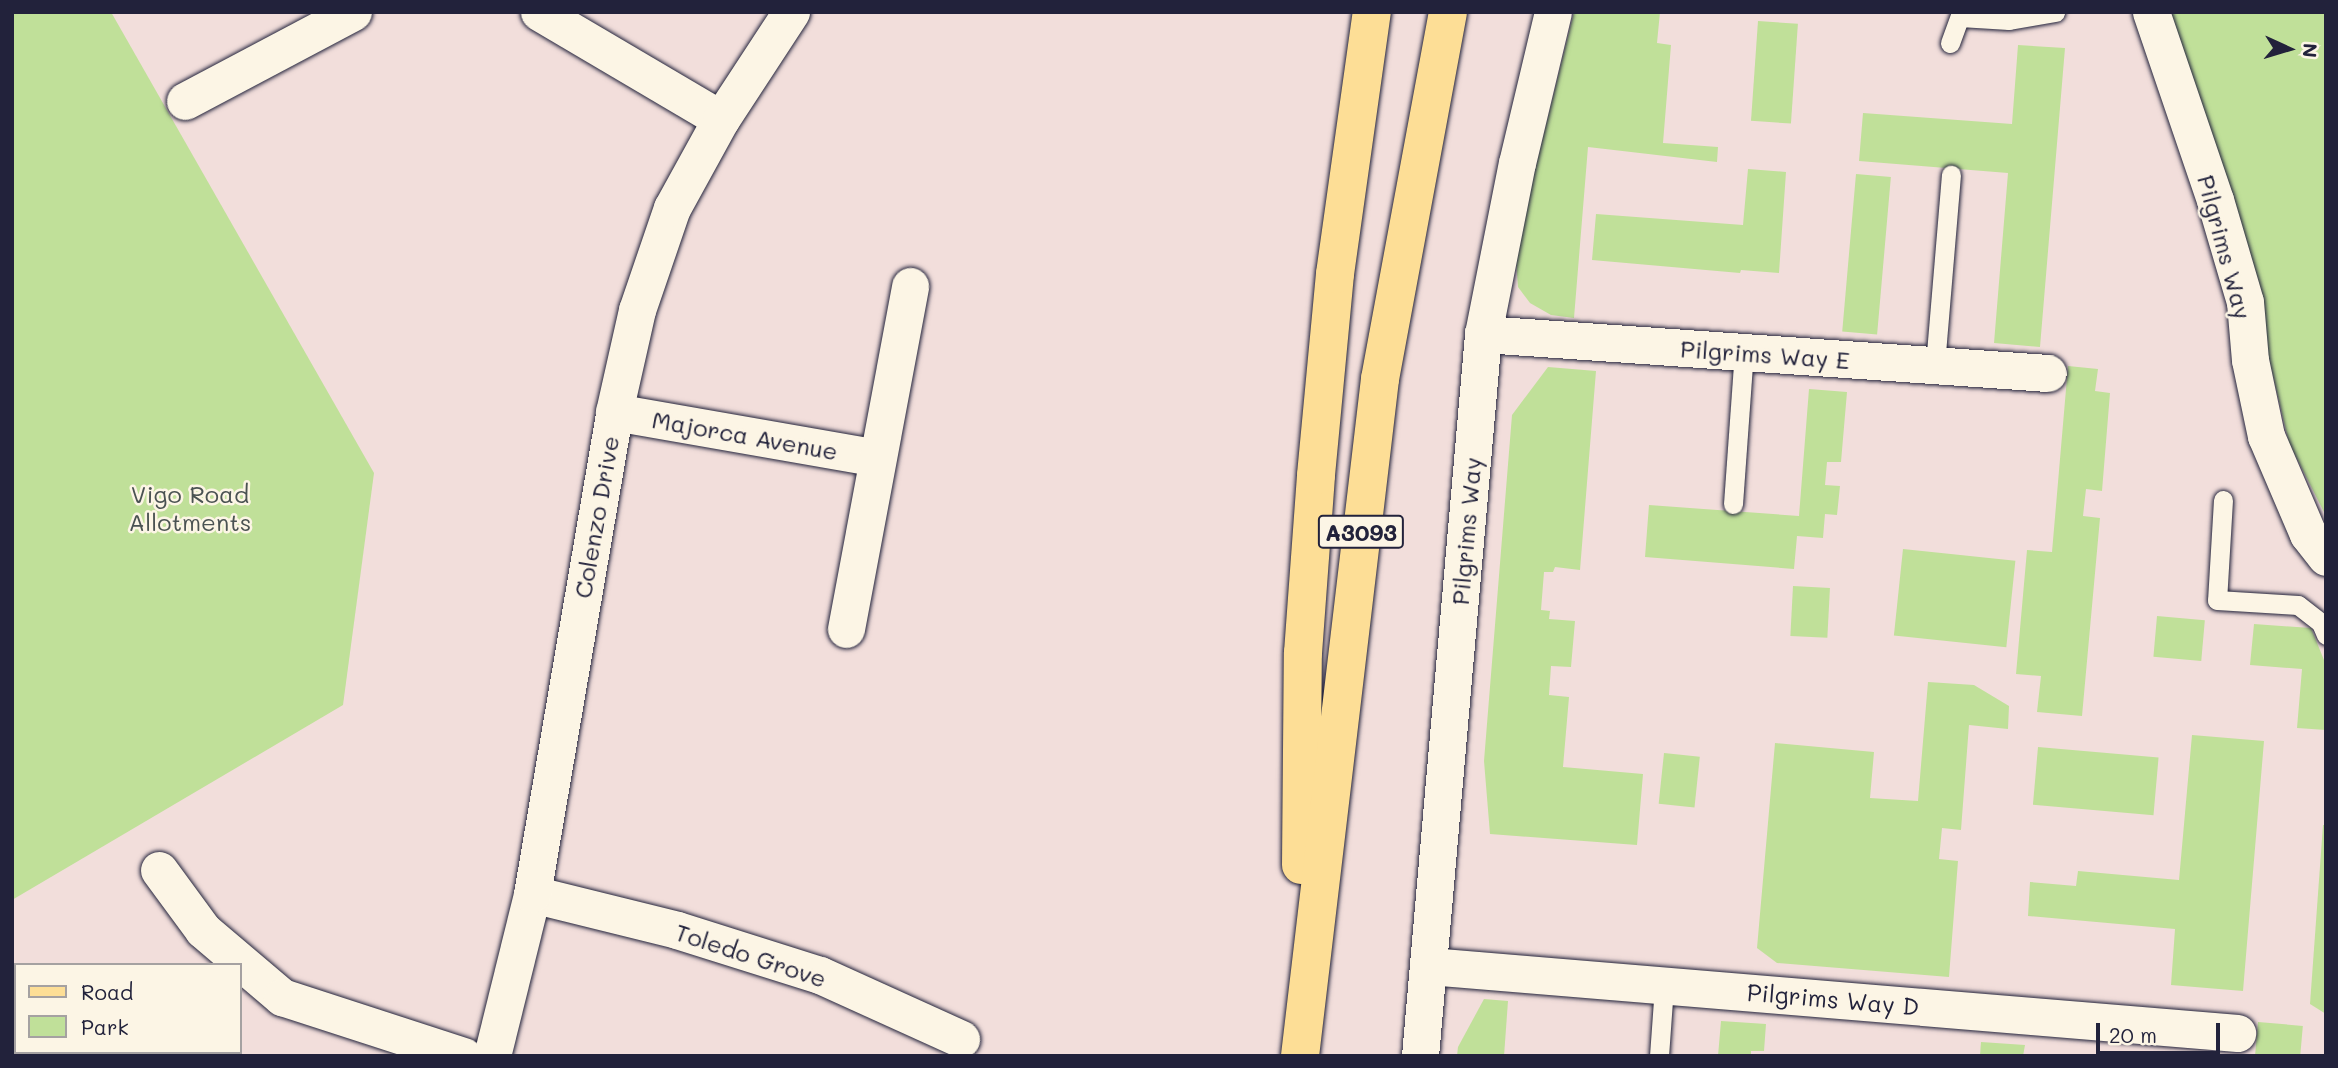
<!DOCTYPE html>
<html>
<head>
<meta charset="utf-8">
<style>
	body { margin:0 }
	#map { position:relative; width:2338px; height:1068px; overflow:hidden; background:#f2dedb; font-family:Mali,sans-serif }
	div>[style] { position:absolute }
	.green>* { inset:0; background:#c0e099; transform-origin:0 0 }
	.roads { filter:drop-shadow(0 0 2px #22223b) drop-shadow(0 0 2px #22223b) }
	.service>* { height:19px; margin:-9.5px; padding:0 9.5px; transform-origin:9.5px; border-radius:9.5px; background:#fcf5e5 }
	.minor>* { height:37px; margin:-18.5px; padding:0 18.5px; transform-origin:18.5px; border-radius:18.5px; background:#fcf5e5 }
	.primary>* { height:38px; margin:-19px; padding:0 19px; transform-origin:19px; border-radius:19px; background:#fdde96 }
	span { translate:-50% -50%; white-space:nowrap; text-align:center; line-height:1.15; -webkit-text-stroke:5px #fcf5e5; paint-order:stroke }
	.shield-label span { padding:2px 5px; background:#fcf5e5; border:2px solid; border-radius:5px; -webkit-text-stroke-width:0 }
	.shield-label { font-size:23px; color:#22223b; font-weight:700 }
	.street-label { font-size:24px; color:#22223b }
	.park-label { font-size:24px; color:#4a5252 }
	.frame { position:absolute; inset:0; border:14px solid #22223b; pointer-events:none }
	.legend { position:absolute; left:14px; top:963px; width:228px; height:91px; box-sizing:border-box; background:#fcf5e5; border:2px solid #a5a1a1; margin:0; padding:9px 12px; list-style:none; font-size:21px; color:#22223b }
	.legend li { display:flex; align-items:center; gap:14px; height:35px }
	.legend b { width:35px; border:2px solid #a5a1a1 }
	.north { position:absolute; left:2254px; top:14px; width:70px; height:70px; -webkit-text-stroke:5px #fcf5e5; paint-order:stroke; rotate:94deg; font-size:19px; font-weight:700; line-height:28px; text-align:center; color:#22223b }
	.north::after { content:''; display:block; margin:auto; width:24px; height:32px; background:#22223b; clip-path:polygon(50% 0,100% 100%,50% 72%,0 100%) }
	.scale { position:absolute; left:2096px; top:1023px; width:124px; height:32px; box-sizing:border-box; border:4px solid #22223b; border-top:0; padding-left:9px; font-size:21px; line-height:24px; white-space:nowrap; color:#22223b; -webkit-text-stroke:5px #fcf5e5; paint-order:stroke }
</style>
</head>
<body>
<div id="map">
	<div class="green">
		<i style="clip-path:polygon(12px 12px,111px 12px,374px 473px,343px 705px,12px 900px)"></i>
		<i style="clip-path:polygon(1574px 12px,1660px 12px,1657px 43px,1671px 45px,1663px 143px,1718px 147px,1717px 162px,1588px 147px,1574px 318px,1551px 315px,1530px 303px,1518px 287px,1516px 260px,1517px 242px)"></i>
		<i style="clip-path:polygon(2166px 12px,2326px 12px,2326px 516px,2289px 443px,2259px 317px)"></i>
		<i style="left:1758px;top:21px;width:40px;height:100px;rotate:4deg"></i>
		<i style="clip-path:polygon(2018px 45px,2065px 48px,2040px 347px,1994px 343px,2008px 173px,1859px 161px,1863px 113px,2012px 124px)"></i>
		<i style="clip-path:polygon(1748px 169px,1786px 172px,1779px 273px,1741px 270px,1740px 273px,1592px 260px,1596px 214px,1743px 225px)"></i>
		<i style="left:1856px;top:174px;width:35px;height:158px;rotate:5deg"></i>
		<i style="clip-path:polygon(2068px 366px,2098px 369px,2095px 391px,2110px 393px,2102px 491px,2086px 489px,2083px 516px,2100px 518px,2082px 716px,2037px 712px,2041px 676px,2016px 674px,2027px 550px,2052px 552px)"></i>
		<i style="clip-path:polygon(1548px 367px,1596px 371px,1580px 570px,1555px 567px,1553px 572px,1544px 572px,1541px 610px,1550px 611px,1549px 619px,1575px 621px,1571px 667px,1551px 666px,1549px 695px,1569px 697px,1563px 767px,1643px 774px,1637px 845px,1490px 834px,1484px 761px,1512px 415px)"></i>
		<i style="clip-path:polygon(1809px 389px,1847px 392px,1841px 462px,1827px 462px,1825px 485px,1840px 486px,1837px 515px,1825px 514px,1823px 538px,1797px 536px,1794px 569px,1645px 557px,1649px 505px,1799px 516px)"></i>
		<i style="left:1903px;top:549px;width:113px;height:87px;rotate:6deg"></i>
		<i style="left:1793px;top:586px;width:37px;height:50px;rotate:3deg"></i>
		<i style="left:2157px;top:616px;width:48px;height:41px;rotate:5deg"></i>
		<i style="clip-path:polygon(2254px 624px,2311px 628px,2326px 665px,2326px 730px,2297px 728px,2302px 669px,2250px 665px)"></i>
		<i style="clip-path:polygon(1928px 682px,1974px 685px,2009px 706px,2008px 729px,1969px 725px,1961px 830px,1942px 828px,1939px 859px,1958px 861px,1949px 977px,1777px 963px,1757px 948px,1775px 743px,1874px 752px,1870px 798px,1918px 801px)"></i>
		<i style="clip-path:polygon(2192px 735px,2264px 741px,2243px 991px,2171px 985px,2175px 929px,2028px 916px,2030px 882px,2076px 886px,2078px 871px,2179px 880px)"></i>
		<i style="left:2038px;top:747px;width:121px;height:58px;rotate:5deg"></i>
		<i style="left:1664px;top:753px;width:36px;height:51px;rotate:6deg"></i>
		<i style="clip-path:polygon(2323px 825px,2326px 825px,2326px 1014px,2310px 1004px)"></i>
		<i style="clip-path:polygon(1484px 999px,1508px 1001px,1504px 1056px,1457px 1056px,1458px 1047px)"></i>
		<i style="clip-path:polygon(1721px 1021px,1766px 1024px,1764px 1051px,1751px 1051px,1751px 1056px,1718px 1056px)"></i>
		<i style="left:2258px;top:1022px;width:45px;height:34px;rotate:5deg"></i>
		<i style="clip-path:polygon(1981px 1042px,2025px 1045px,2023px 1056px,1980px 1056px)"></i>
	</div>
	<div class="roads">
		<div class="service">
			<i style="left:1960px;top:17px;width:49px;rotate:3.5deg"></i>
			<i style="left:2009px;top:20px;width:47px;rotate:-9.9deg"></i>
			<i style="left:1950px;top:43px;width:33px;rotate:-70deg"></i>
			<i style="left:1935px;top:365px;width:191px;rotate:-85.2deg"></i>
			<i style="left:2223px;top:500px;width:100px;rotate:93.4deg"></i>
			<i style="left:2217px;top:600px;width:81px;rotate:3.5deg"></i>
			<i style="left:2298px;top:605px;width:29px;rotate:38deg"></i>
			<i style="left:2321px;top:623px;width:13px;rotate:67deg"></i>
			<i style="left:1733px;top:504px;width:152px;rotate:-85.9deg"></i>
			<i style="left:1659px;top:1056px;width:70px;rotate:-85.9deg"></i>
		</div>
		<div class="minor">
			<i style="left:539px;top:12px;width:211px;rotate:30.5deg"></i>
			<i style="left:2151px;top:12px;width:199px;rotate:71.2deg"></i>
			<i style="left:2215px;top:200px;width:106px;rotate:73.6deg"></i>
			<i style="left:2245px;top:302px;width:58px;rotate:85.1deg"></i>
			<i style="left:2250px;top:360px;width:78px;rotate:78.1deg"></i>
			<i style="left:2266px;top:436px;width:107px;rotate:66.8deg"></i>
			<i style="left:2308px;top:534px;width:29px;rotate:52deg"></i>
			<i style="left:185px;top:101px;width:190px;rotate:-27.9deg"></i>
			<i style="left:1483px;top:334px;width:566px;rotate:3.95deg"></i>
			<i style="left:614px;top:412px;width:267px;rotate:9.9deg"></i>
			<i style="left:846px;top:629px;width:349px;rotate:-79.4deg"></i>
			<i style="left:159px;top:870px;width:74px;rotate:53.7deg"></i>
			<i style="left:203px;top:930px;width:104px;rotate:40.3deg"></i>
			<i style="left:282px;top:997px;width:191px;rotate:18deg"></i>
			<i style="left:532px;top:894px;width:149px;rotate:13.9deg"></i>
			<i style="left:677px;top:930px;width:150px;rotate:17.5deg"></i>
			<i style="left:820px;top:975px;width:155px;rotate:24.4deg"></i>
			<i style="left:1429px;top:966px;width:811px;rotate:4.74deg"></i>
			<i style="left:492px;top:1056px;width:167px;rotate:-76.1deg"></i>
			<i style="left:532px;top:894px;width:489px;rotate:-80.3deg"></i>
			<i style="left:614px;top:412px;width:105px;rotate:-77.3deg"></i>
			<i style="left:637px;top:310px;width:108px;rotate:-71.1deg"></i>
			<i style="left:672px;top:208px;width:102px;rotate:-61.2deg"></i>
			<i style="left:721px;top:119px;width:128px;rotate:-56.8deg"></i>
			<i style="left:1420px;top:1056px;width:725px;rotate:-85.01deg"></i>
			<i style="left:1483px;top:334px;width:174px;rotate:-78.8deg"></i>
			<i style="left:1517px;top:163px;width:155px;rotate:-76.6deg"></i>
		</div>
		<div class="primary">
			<i style="left:1301px;top:865px;width:212px;rotate:-89.5deg"></i>
			<i style="left:1303px;top:653px;width:178px;rotate:-85.8deg"></i>
			<i style="left:1316px;top:475px;width:202px;rotate:-84.6deg"></i>
			<i style="left:1335px;top:274px;width:265px;rotate:-82deg"></i>
			<i style="left:1300px;top:1056px;width:682px;rotate:-83.26deg"></i>
			<i style="left:1380px;top:379px;width:373px;rotate:-79.5deg"></i>
		</div>
	</div>
	<div class="shield-label">
		<span style="left:1361px;top:532px">A3093</span>
	</div>
	<div class="street-label">
		<span style="left:2225px;top:247px;rotate:75deg">Pilgrims Way</span>
		<span style="left:1765px;top:354px;rotate:4deg">Pilgrims Way E</span>
		<span style="left:745px;top:435px;rotate:10deg">Majorca Avenue</span>
		<span style="left:596px;top:517px;rotate:-80deg">Colenzo Drive</span>
		<span style="left:1466px;top:531px;rotate:-85deg">Pilgrims Way</span>
		<span style="left:751px;top:955px;rotate:18deg">Toledo Grove</span>
		<span style="left:1833px;top:999px;rotate:5deg">Pilgrims Way D</span>
	</div>
	<div class="park-label">
		<span style="left:190px;top:508px">Vigo Road<br>Allotments</span>
	</div>
	<div class="frame"></div>
	<ul class="legend">
	<li><b style="height:9px;background:#fdde96"></b>Road</li>
	<li><b style="height:19px;background:#c0e099"></b>Park</li>
	</ul>
	<div class="north">N</div>
	<div class="scale">20 m</div>
</div>
</body>
</html>
